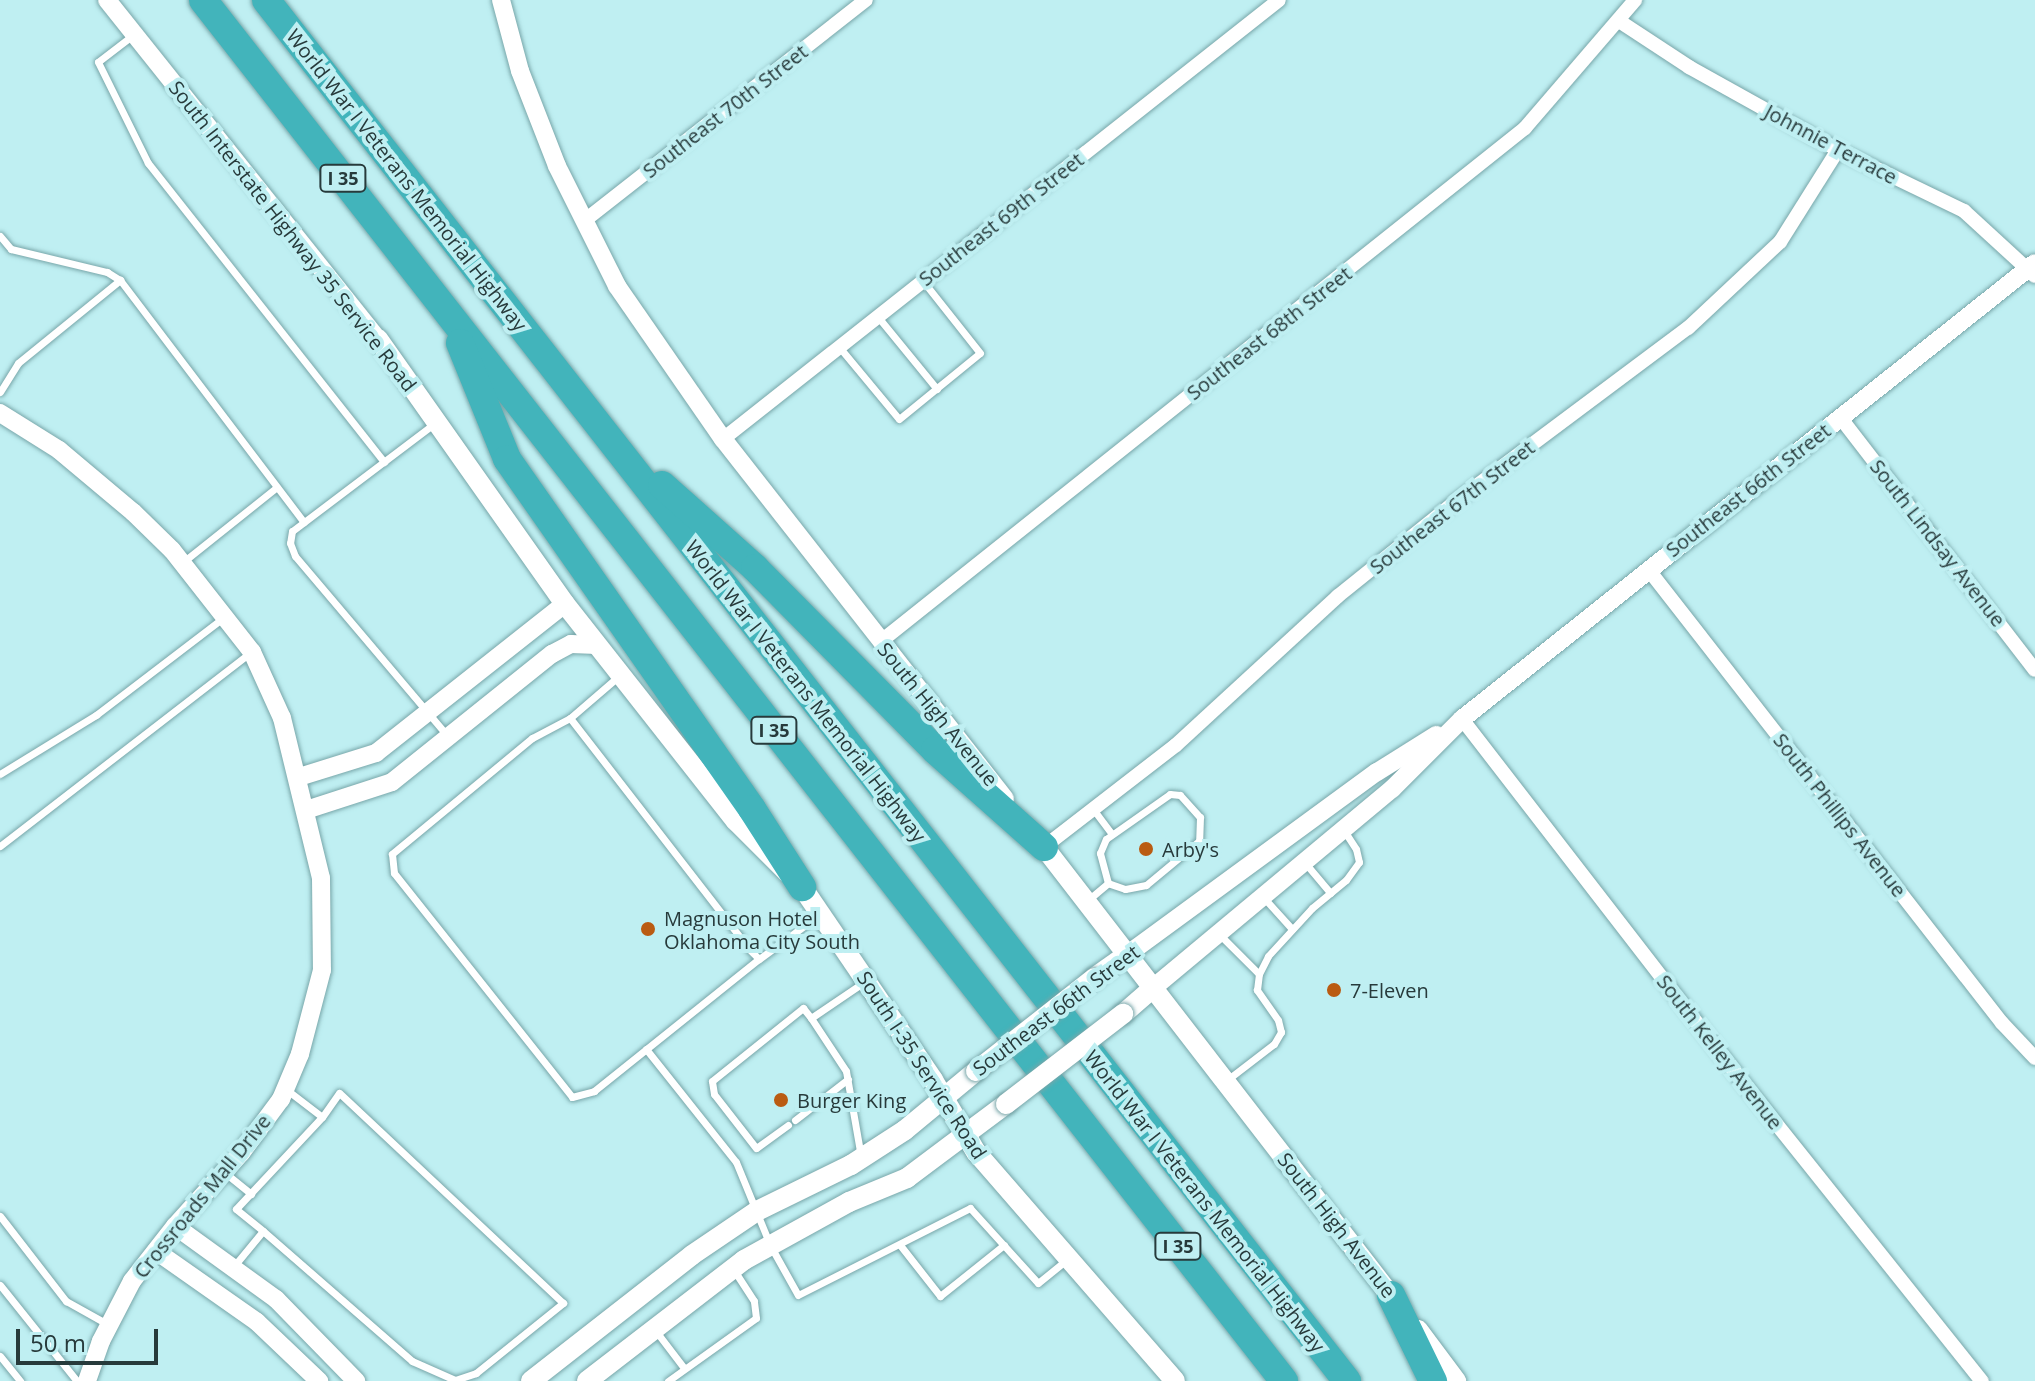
<!DOCTYPE html>
<html>
<head>
<meta charset="utf-8">
<style>
	body { margin:0 }
	#map { position:relative; width:2035px; height:1381px; overflow:hidden; background:#bfeff2; font-family:"Open Sans",sans-serif }
	div>[style] { position:absolute }
	.roads { filter:drop-shadow(0 0 2px #78a6a9) drop-shadow(0 0 2px #78a6a9) }
	.service>* { height:7px; margin:-3.5px; padding:0 3.5px; transform-origin:3.5px; border-radius:3.5px; background:#fff }
	.minor>* { height:14px; margin:-7px; padding:0 7px; transform-origin:7px; border-radius:7px; background:#fff }
	.tertiary>* { height:18px; margin:-9px; padding:0 9px; transform-origin:9px; border-radius:9px; background:#fff }
	.secondary>* { height:20px; margin:-10px; padding:0 10px; transform-origin:10px; border-radius:10px; background:#fff }
	.motorway>* { height:28px; margin:-14px; padding:0 14px; transform-origin:14px; border-radius:14px; background:#42b4bb }
	.bridges { filter:drop-shadow(0 0 2px #78a6a9) drop-shadow(0 0 2px #78a6a9) }
	.secondary-bridge>* { height:20px; margin:-10px; padding:0 10px; transform-origin:10px; border-radius:10px; background:#fff }
	.dots>* { width:22px; height:22px; translate:-50% -50%; box-sizing:border-box; border:4px solid #bfeff2; border-radius:50% }
	span { translate:-50% -50%; white-space:nowrap; text-align:center; line-height:1.15; -webkit-text-stroke:8px #bfeff2; paint-order:stroke }
	.shield-label span { padding:2px 6px; background:#bfeff2; border:2px solid; border-radius:6px; -webkit-text-stroke-width:0 }
	.shield-label { font-size:18px; color:#273a3b; font-weight:700 }
	.street-label { font-size:20px; color:#273a3b }
	.poi-label { font-size:20px; color:#273a3b }
	.left { translate:0 -50%; text-align:left }
	.scale { position:absolute; left:16px; top:1329px; width:142px; height:36px; box-sizing:border-box; border:4px solid #273a3b; border-top:0; padding-left:10px; font-size:24px; line-height:28px; white-space:nowrap; color:#273a3b; -webkit-text-stroke:6px #bfeff2; paint-order:stroke }
</style>
</head>
<body>
<div id="map">
	<div class="roads">
		<div class="service">
			<i style="left:133px;top:35px;width:44px;rotate:142.4deg"></i>
			<i style="left:98px;top:62px;width:113px;rotate:63.7deg"></i>
			<i style="left:148px;top:163px;width:381px;rotate:51.7deg"></i>
			<i style="left:0;top:236px;width:17px;rotate:50deg"></i>
			<i style="left:11px;top:249px;width:99px;rotate:13.5deg"></i>
			<i style="left:107px;top:272px;width:15px;rotate:32deg"></i>
			<i style="left:120px;top:280px;width:304px;rotate:52.8deg"></i>
			<i style="left:878px;top:317px;width:93px;rotate:50.7deg"></i>
			<i style="left:840px;top:348px;width:92px;rotate:50.3deg"></i>
			<i style="left:899px;top:419px;width:104px;rotate:-39.2deg"></i>
			<i style="left:980px;top:353px;width:92px;rotate:-128.4deg"></i>
			<i style="left:0;top:392px;width:34px;rotate:-58deg"></i>
			<i style="left:18px;top:363px;width:132px;rotate:-39.1deg"></i>
			<i style="left:435px;top:423px;width:179px;rotate:142.9deg"></i>
			<i style="left:292px;top:531px;width:12px;rotate:99deg"></i>
			<i style="left:290px;top:543px;width:14px;rotate:69deg"></i>
			<i style="left:295px;top:556px;width:235px;rotate:49.7deg"></i>
			<i style="left:183px;top:562px;width:120px;rotate:-38.6deg"></i>
			<i style="left:620px;top:675px;width:66px;rotate:139.3deg"></i>
			<i style="left:570px;top:718px;width:292px;rotate:52.2deg"></i>
			<i style="left:749px;top:949px;width:14px;rotate:45deg"></i>
			<i style="left:759px;top:959px;width:74px;rotate:-36.3deg"></i>
			<i style="left:570px;top:718px;width:43px;rotate:152.2deg"></i>
			<i style="left:532px;top:738px;width:182px;rotate:140.4deg"></i>
			<i style="left:392px;top:854px;width:19px;rotate:84deg"></i>
			<i style="left:394px;top:873px;width:286px;rotate:51.5deg"></i>
			<i style="left:572px;top:1097px;width:23px;rotate:-15deg"></i>
			<i style="left:594px;top:1091px;width:211px;rotate:-38.7deg"></i>
			<i style="left:0;top:774px;width:113px;rotate:-31.6deg"></i>
			<i style="left:96px;top:715px;width:161px;rotate:-37.4deg"></i>
			<i style="left:1170px;top:794px;width:10px;rotate:6deg"></i>
			<i style="left:1180px;top:795px;width:30px;rotate:48deg"></i>
			<i style="left:1200px;top:817px;width:24px;rotate:92deg"></i>
			<i style="left:1199px;top:841px;width:69px;rotate:140.3deg"></i>
			<i style="left:1146px;top:885px;width:21px;rotate:169deg"></i>
			<i style="left:1125px;top:889px;width:18px;rotate:-161deg"></i>
			<i style="left:1108px;top:883px;width:31px;rotate:-105deg"></i>
			<i style="left:1100px;top:853px;width:15px;rotate:-67deg"></i>
			<i style="left:1106px;top:839px;width:78px;rotate:-35.1deg"></i>
			<i style="left:1093px;top:809px;width:31px;rotate:53deg"></i>
			<i style="left:0;top:846px;width:316px;rotate:-37.7deg"></i>
			<i style="left:1306px;top:864px;width:38px;rotate:50deg"></i>
			<i style="left:1264px;top:898px;width:42px;rotate:47.9deg"></i>
			<i style="left:1088px;top:900px;width:26px;rotate:-40deg"></i>
			<i style="left:1220px;top:935px;width:55px;rotate:45deg"></i>
			<i style="left:646px;top:1049px;width:144px;rotate:51.5deg"></i>
			<i style="left:736px;top:1162px;width:90px;rotate:67.7deg"></i>
			<i style="left:770px;top:1245px;width:57px;rotate:60.8deg"></i>
			<i style="left:798px;top:1295px;width:193px;rotate:-26.8deg"></i>
			<i style="left:970px;top:1208px;width:101px;rotate:47.8deg"></i>
			<i style="left:1038px;top:1283px;width:38px;rotate:-39deg"></i>
			<i style="left:1227px;top:1080px;width:59px;rotate:-37.5deg"></i>
			<i style="left:1274px;top:1044px;width:14px;rotate:-60deg"></i>
			<i style="left:1281px;top:1032px;width:12px;rotate:-104deg"></i>
			<i style="left:1278px;top:1020px;width:37px;rotate:-125deg"></i>
			<i style="left:1257px;top:990px;width:16px;rotate:-83deg"></i>
			<i style="left:1259px;top:974px;width:20px;rotate:-63deg"></i>
			<i style="left:1268px;top:956px;width:65px;rotate:-47.5deg"></i>
			<i style="left:1312px;top:908px;width:44px;rotate:-39.5deg"></i>
			<i style="left:1346px;top:880px;width:22px;rotate:-54deg"></i>
			<i style="left:1359px;top:862px;width:13px;rotate:-103deg"></i>
			<i style="left:1356px;top:849px;width:20px;rotate:-123deg"></i>
			<i style="left:287px;top:1090px;width:44px;rotate:37.6deg"></i>
			<i style="left:795px;top:1120px;width:67px;rotate:-37.7deg"></i>
			<i style="left:788px;top:1125px;width:39px;rotate:144deg"></i>
			<i style="left:756px;top:1148px;width:68px;rotate:-127.9deg"></i>
			<i style="left:714px;top:1094px;width:13px;rotate:-99deg"></i>
			<i style="left:712px;top:1081px;width:117px;rotate:-38.7deg"></i>
			<i style="left:803px;top:1008px;width:13px;rotate:51deg"></i>
			<i style="left:861px;top:1157px;width:87px;rotate:-99.9deg"></i>
			<i style="left:846px;top:1071px;width:64px;rotate:-123.4deg"></i>
			<i style="left:811px;top:1018px;width:64px;rotate:-34.2deg"></i>
			<i style="left:224px;top:1172px;width:35px;rotate:39deg"></i>
			<i style="left:0;top:1216px;width:108px;rotate:52.2deg"></i>
			<i style="left:66px;top:1301px;width:49px;rotate:29.2deg"></i>
			<i style="left:900px;top:1245px;width:65px;rotate:51.9deg"></i>
			<i style="left:940px;top:1296px;width:82px;rotate:-38.6deg"></i>
			<i style="left:234px;top:1266px;width:45px;rotate:-50.4deg"></i>
			<i style="left:263px;top:1231px;width:198px;rotate:41.1deg"></i>
			<i style="left:412px;top:1361px;width:47px;rotate:23.8deg"></i>
			<i style="left:455px;top:1380px;width:22px;rotate:-18deg"></i>
			<i style="left:476px;top:1373px;width:112px;rotate:-38.8deg"></i>
			<i style="left:563px;top:1303px;width:307px;rotate:-136.8deg"></i>
			<i style="left:339px;top:1093px;width:29px;rotate:125deg"></i>
			<i style="left:322px;top:1117px;width:126px;rotate:133.1deg"></i>
			<i style="left:236px;top:1209px;width:35px;rotate:39deg"></i>
			<i style="left:0;top:1285px;width:123px;rotate:51.3deg"></i>
			<i style="left:655px;top:1330px;width:48px;rotate:52.7deg"></i>
			<i style="left:0;top:1356px;width:32px;rotate:51deg"></i>
			<i style="left:668px;top:1381px;width:108px;rotate:-35.6deg"></i>
			<i style="left:756px;top:1318px;width:17px;rotate:-97deg"></i>
			<i style="left:754px;top:1301px;width:37px;rotate:-123deg"></i>
		</div>
		<div class="minor">
			<i style="left:1619px;top:21px;width:84px;rotate:33.3deg"></i>
			<i style="left:1689px;top:67px;width:171px;rotate:29.1deg"></i>
			<i style="left:1838px;top:150px;width:140px;rotate:25.8deg"></i>
			<i style="left:1964px;top:211px;width:96px;rotate:42.5deg"></i>
			<i style="left:584px;top:221px;width:358px;rotate:-38.1deg"></i>
			<i style="left:1840px;top:417px;width:319px;rotate:52.4deg"></i>
			<i style="left:723px;top:439px;width:708px;rotate:-38.29deg"></i>
			<i style="left:1648px;top:569px;width:576px;rotate:52.06deg"></i>
			<i style="left:2002px;top:1023px;width:48px;rotate:46.7deg"></i>
			<i style="left:880px;top:642px;width:825px;rotate:-38.55deg"></i>
			<i style="left:1525px;top:128px;width:169px;rotate:-49.3deg"></i>
			<i style="left:1462px;top:719px;width:440px;rotate:52.3deg"></i>
			<i style="left:1731px;top:1067px;width:402px;rotate:51.4deg"></i>
			<i style="left:1044px;top:847px;width:167px;rotate:-37.7deg"></i>
			<i style="left:1176px;top:745px;width:220px;rotate:-42.6deg"></i>
			<i style="left:1338px;top:596px;width:150px;rotate:-38.8deg"></i>
			<i style="left:1455px;top:502px;width:291px;rotate:-36.8deg"></i>
			<i style="left:1688px;top:328px;width:126px;rotate:-43.1deg"></i>
			<i style="left:1780px;top:242px;width:109px;rotate:-57.8deg"></i>
		</div>
		<div class="tertiary">
			<i style="left:107px;top:0;width:434px;rotate:51.4deg"></i>
			<i style="left:501px;top:0;width:73px;rotate:75deg"></i>
			<i style="left:520px;top:71px;width:102px;rotate:68.7deg"></i>
			<i style="left:557px;top:166px;width:134px;rotate:63.4deg"></i>
			<i style="left:617px;top:286px;width:186px;rotate:55.3deg"></i>
			<i style="left:723px;top:439px;width:457px;rotate:51.9deg"></i>
			<i style="left:0;top:413px;width:70px;rotate:32.1deg"></i>
			<i style="left:59px;top:450px;width:97px;rotate:40deg"></i>
			<i style="left:133px;top:512px;width:54px;rotate:44.3deg"></i>
			<i style="left:172px;top:550px;width:130px;rotate:51.9deg"></i>
			<i style="left:252px;top:652px;width:72px;rotate:65.6deg"></i>
			<i style="left:282px;top:718px;width:165px;rotate:76.3deg"></i>
			<i style="left:321px;top:878px;width:92px;rotate:89.4deg"></i>
			<i style="left:322px;top:970px;width:87px;rotate:104.7deg"></i>
			<i style="left:300px;top:1054px;width:49px;rotate:112.9deg"></i>
			<i style="left:281px;top:1099px;width:67px;rotate:126.5deg"></i>
			<i style="left:241px;top:1153px;width:98px;rotate:132.1deg"></i>
			<i style="left:175px;top:1226px;width:70px;rotate:128deg"></i>
			<i style="left:132px;top:1281px;width:68px;rotate:117.3deg"></i>
			<i style="left:101px;top:1341px;width:42px;rotate:109.3deg"></i>
			<i style="left:299px;top:777px;width:81px;rotate:-17.3deg"></i>
			<i style="left:376px;top:753px;width:241px;rotate:-38.3deg"></i>
			<i style="left:306px;top:810px;width:90px;rotate:-18deg"></i>
			<i style="left:392px;top:782px;width:205px;rotate:-38.7deg"></i>
			<i style="left:552px;top:654px;width:21px;rotate:-28deg"></i>
			<i style="left:571px;top:644px;width:26px;rotate:2deg"></i>
			<i style="left:1128px;top:954px;width:308px;rotate:-36.2deg"></i>
			<i style="left:1377px;top:772px;width:70px;rotate:-32.1deg"></i>
			<i style="left:1153px;top:988px;width:311px;rotate:-39.8deg"></i>
			<i style="left:1392px;top:789px;width:99px;rotate:-45deg"></i>
			<i style="left:1462px;top:719px;width:732px;rotate:-38.51deg"></i>
			<i style="left:175px;top:1226px;width:125px;rotate:35.9deg"></i>
			<i style="left:276px;top:1299px;width:115px;rotate:45.7deg"></i>
			<i style="left:156px;top:1251px;width:123px;rotate:35.1deg"></i>
			<i style="left:257px;top:1322px;width:86px;rotate:43.6deg"></i>
		</div>
		<div class="secondary">
			<i style="left:378px;top:339px;width:324px;rotate:54.8deg"></i>
			<i style="left:565px;top:604px;width:276px;rotate:51.8deg"></i>
			<i style="left:736px;top:821px;width:93px;rotate:45deg"></i>
			<i style="left:802px;top:887px;width:233px;rotate:55.8deg"></i>
			<i style="left:933px;top:1080px;width:84px;rotate:59.2deg"></i>
			<i style="left:976px;top:1152px;width:303px;rotate:49deg"></i>
			<i style="left:1044px;top:847px;width:579px;rotate:52.3deg"></i>
			<i style="left:1094px;top:978px;width:42px;rotate:-35.2deg"></i>
			<i style="left:1123px;top:1014px;width:40px;rotate:-41deg"></i>
			<i style="left:1418px;top:1330px;width:64px;rotate:53.3deg"></i>
			<i style="left:531px;top:1381px;width:204px;rotate:-38deg"></i>
			<i style="left:692px;top:1255px;width:78px;rotate:-34.1deg"></i>
			<i style="left:757px;top:1211px;width:105px;rotate:-26.1deg"></i>
			<i style="left:851px;top:1165px;width:64px;rotate:-32.9deg"></i>
			<i style="left:905px;top:1130px;width:92px;rotate:-39.7deg"></i>
			<i style="left:587px;top:1381px;width:198px;rotate:-37.6deg"></i>
			<i style="left:744px;top:1260px;width:120px;rotate:-28.9deg"></i>
			<i style="left:849px;top:1202px;width:63px;rotate:-22.5deg"></i>
			<i style="left:907px;top:1178px;width:124px;rotate:-36.8deg"></i>
		</div>
		<div class="motorway">
			<i style="left:203px;top:0;width:1754px;rotate:51.95deg"></i>
			<i style="left:266px;top:0;width:1754px;rotate:51.95deg"></i>
			<i style="left:460px;top:343px;width:125px;rotate:67.9deg"></i>
			<i style="left:507px;top:459px;width:427px;rotate:55deg"></i>
			<i style="left:752px;top:809px;width:93px;rotate:57.3deg"></i>
			<i style="left:662px;top:485px;width:125px;rotate:41.7deg"></i>
			<i style="left:755px;top:568px;width:256px;rotate:45.3deg"></i>
			<i style="left:935px;top:750px;width:146px;rotate:41.7deg"></i>
			<i style="left:1391px;top:1295px;width:96px;rotate:64deg"></i>
		</div>
	</div>
	<div class="bridges">
		<div class="secondary-bridge">
			<i style="left:976px;top:1071px;width:150px;rotate:-38.2deg"></i>
			<i style="left:1006px;top:1104px;width:148px;rotate:-37.6deg"></i>
		</div>
	</div>
	<div class="dots">
		<i style="left:1146px;top:849px;background:#ba5b12"></i>
		<i style="left:648px;top:929px;background:#ba5b12"></i>
		<i style="left:1334px;top:990px;background:#ba5b12"></i>
		<i style="left:781px;top:1100px;background:#ba5b12"></i>
	</div>
	<div class="shield-label">
		<span style="left:343px;top:178px">I 35</span>
		<span style="left:774px;top:730px">I 35</span>
		<span style="left:1178px;top:1246px">I 35</span>
	</div>
	<div class="street-label">
		<span style="left:725px;top:111px;rotate:-38deg">Southeast 70th Street</span>
		<span style="left:1831px;top:144px;rotate:28deg">Johnnie Terrace</span>
		<span style="left:407px;top:180px;rotate:52deg">World War I Veterans Memorial Highway</span>
		<span style="left:1001px;top:219px;rotate:-38deg">Southeast 69th Street</span>
		<span style="left:293px;top:236px;rotate:52deg">South Interstate Highway 35 Service Road</span>
		<span style="left:1269px;top:333px;rotate:-38deg">Southeast 68th Street</span>
		<span style="left:1748px;top:490px;rotate:-38deg">Southeast 66th Street</span>
		<span style="left:1452px;top:507px;rotate:-38deg">Southeast 67th Street</span>
		<span style="left:1938px;top:543px;rotate:52deg">South Lindsay Avenue</span>
		<span style="left:806px;top:691px;rotate:52deg">World War I Veterans Memorial Highway</span>
		<span style="left:938px;top:714px;rotate:51deg">South High Avenue</span>
		<span style="left:1840px;top:815px;rotate:52deg">South Phillips Avenue</span>
		<span style="left:1056px;top:1010px;rotate:-37deg">Southeast 66th Street</span>
		<span style="left:1720px;top:1052px;rotate:52deg">South Kelley Avenue</span>
		<span style="left:922px;top:1065px;rotate:57deg">South I-35 Service Road</span>
		<span style="left:202px;top:1196px;rotate:-51deg">Crossroads Mall Drive</span>
		<span style="left:1205px;top:1201px;rotate:52deg">World War I Veterans Memorial Highway</span>
		<span style="left:1337px;top:1225px;rotate:52deg">South High Avenue</span>
	</div>
	<div class="poi-label">
		<span class="left" style="left:1162px;top:849px">Arby's</span>
		<span class="left" style="left:664px;top:930px">Magnuson Hotel<br>Oklahoma City South</span>
		<span class="left" style="left:1350px;top:990px">7-Eleven</span>
		<span class="left" style="left:797px;top:1100px">Burger King</span>
	</div>
	<div class="scale">50 m</div>
</div>
</body>
</html>
